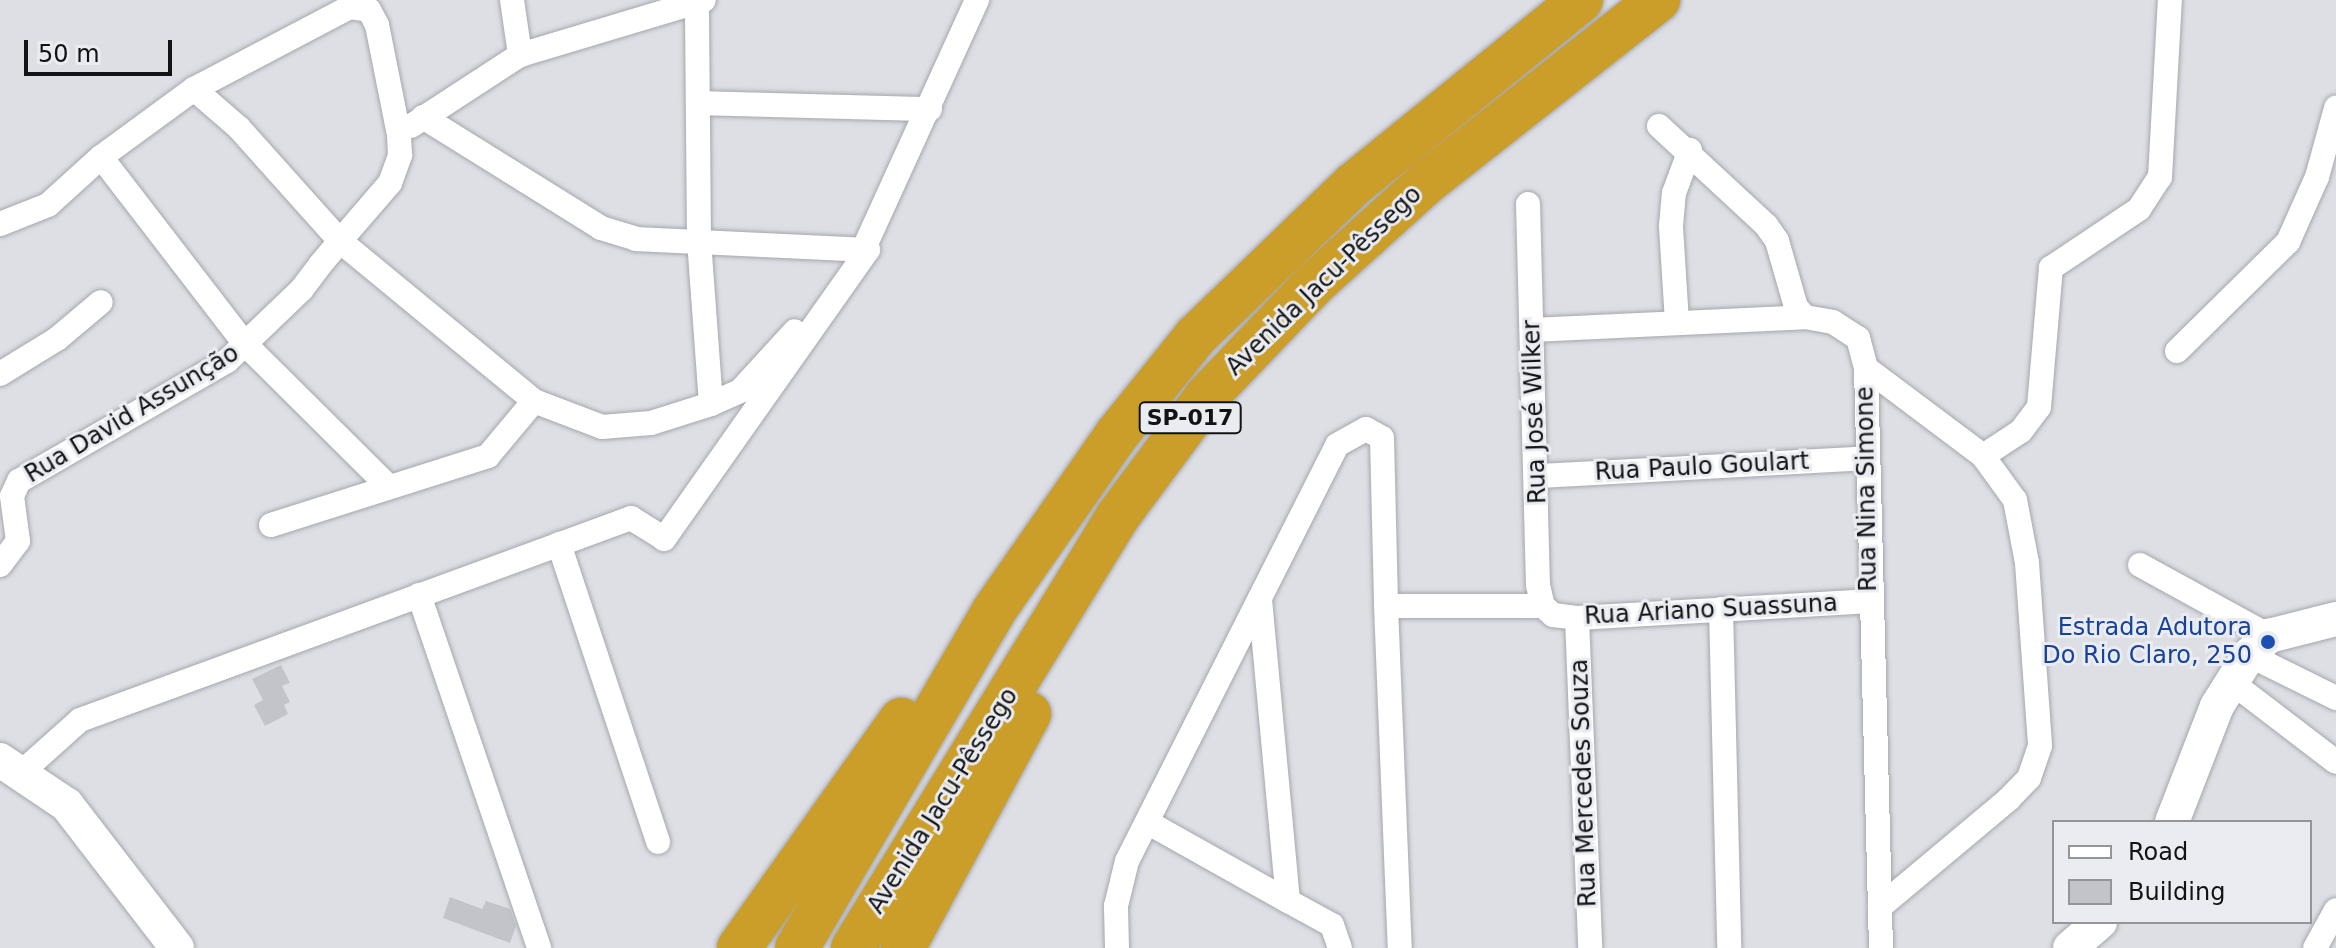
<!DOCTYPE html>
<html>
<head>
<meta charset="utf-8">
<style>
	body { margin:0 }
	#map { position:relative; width:2336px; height:948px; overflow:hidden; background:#dddfe5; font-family:"DejaVu Sans",sans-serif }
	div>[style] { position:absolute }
	.building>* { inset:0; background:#c2c4ca }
	.roads { filter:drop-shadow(0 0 2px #a5a7ad) drop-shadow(0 0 2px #a5a7ad) }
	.street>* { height:24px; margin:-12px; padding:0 12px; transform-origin:12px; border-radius:12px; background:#fff }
	.secondary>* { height:34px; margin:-17px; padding:0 17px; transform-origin:17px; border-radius:17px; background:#fff }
	.highway>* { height:44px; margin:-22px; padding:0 22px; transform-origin:22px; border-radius:22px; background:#ca9e28 }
	.dots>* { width:22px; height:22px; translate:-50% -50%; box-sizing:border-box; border:4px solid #eaecf2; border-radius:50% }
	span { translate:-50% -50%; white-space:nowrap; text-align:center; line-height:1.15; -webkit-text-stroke:6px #eaecf2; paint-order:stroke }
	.shield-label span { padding:2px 6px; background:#eaecf2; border:2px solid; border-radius:6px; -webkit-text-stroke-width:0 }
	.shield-label { font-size:22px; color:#121315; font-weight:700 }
	.street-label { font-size:24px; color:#121315 }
	.transit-label { font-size:24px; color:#164399 }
	.right { translate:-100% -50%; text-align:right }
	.legend { position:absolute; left:2052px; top:820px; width:260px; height:104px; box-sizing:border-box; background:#eaecf2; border:2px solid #94959a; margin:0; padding:10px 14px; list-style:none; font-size:24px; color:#121315 }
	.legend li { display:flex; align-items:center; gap:16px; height:40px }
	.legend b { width:40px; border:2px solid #94959a }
	.scale { position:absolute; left:24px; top:40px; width:148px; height:36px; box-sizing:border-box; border:4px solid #121315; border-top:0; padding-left:10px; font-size:24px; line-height:28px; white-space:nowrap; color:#121315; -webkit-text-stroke:6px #eaecf2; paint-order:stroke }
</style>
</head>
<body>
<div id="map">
	<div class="building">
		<i style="clip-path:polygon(281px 665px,290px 683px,282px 686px,290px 702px,284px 705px,288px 714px,265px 726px,254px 705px,263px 700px,252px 679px)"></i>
		<i style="clip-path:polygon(450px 897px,482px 909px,486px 901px,510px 909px,516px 926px,510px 943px,443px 918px)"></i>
	</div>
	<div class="roads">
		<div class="street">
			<i style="left:512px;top:0;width:56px;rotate:81.7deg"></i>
			<i style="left:698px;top:103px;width:232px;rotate:1.5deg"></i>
			<i style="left:423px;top:117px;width:210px;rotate:31.9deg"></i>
			<i style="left:601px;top:228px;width:37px;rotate:17deg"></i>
			<i style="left:636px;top:239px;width:232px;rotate:2.7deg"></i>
			<i style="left:411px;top:126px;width:130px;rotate:-33.1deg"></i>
			<i style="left:520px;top:55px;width:185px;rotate:-16.7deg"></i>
			<i style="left:1659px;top:126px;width:146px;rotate:42.8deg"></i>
			<i style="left:1766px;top:225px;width:19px;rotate:55deg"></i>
			<i style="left:1777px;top:241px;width:69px;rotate:73.9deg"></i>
			<i style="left:1796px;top:307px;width:13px;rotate:48deg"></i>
			<i style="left:101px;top:157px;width:115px;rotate:-36.2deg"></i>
			<i style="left:1528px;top:204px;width:381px;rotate:88.5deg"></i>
			<i style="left:1538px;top:585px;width:22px;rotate:77deg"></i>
			<i style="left:1543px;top:606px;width:13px;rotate:42deg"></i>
			<i style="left:1553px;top:615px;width:24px;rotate:7deg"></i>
			<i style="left:1577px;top:618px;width:292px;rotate:-3.3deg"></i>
			<i style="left:0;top:224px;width:52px;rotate:-21.6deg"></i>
			<i style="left:48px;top:205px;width:72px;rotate:-42.2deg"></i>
			<i style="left:101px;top:157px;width:237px;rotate:52.4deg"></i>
			<i style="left:246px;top:345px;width:197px;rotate:44.8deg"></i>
			<i style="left:859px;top:259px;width:285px;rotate:-65.5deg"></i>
			<i style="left:1677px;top:322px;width:96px;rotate:-93.6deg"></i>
			<i style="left:1671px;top:226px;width:33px;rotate:-85deg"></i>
			<i style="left:1674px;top:193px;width:46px;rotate:-69.6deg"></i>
			<i style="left:1532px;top:330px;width:273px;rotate:-2.7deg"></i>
			<i style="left:1805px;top:317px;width:28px;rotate:10deg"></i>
			<i style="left:1833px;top:322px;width:30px;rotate:33deg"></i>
			<i style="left:1858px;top:338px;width:31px;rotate:75deg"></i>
			<i style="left:1866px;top:368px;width:580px;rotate:88.52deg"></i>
			<i style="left:2177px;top:351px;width:156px;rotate:-44.5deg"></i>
			<i style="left:2288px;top:242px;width:71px;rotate:-66deg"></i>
			<i style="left:2317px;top:177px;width:72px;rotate:-74.6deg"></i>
			<i style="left:1866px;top:368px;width:146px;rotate:36.9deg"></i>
			<i style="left:1983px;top:456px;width:54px;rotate:54deg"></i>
			<i style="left:2015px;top:500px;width:64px;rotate:79.2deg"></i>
			<i style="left:2027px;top:563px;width:183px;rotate:85.9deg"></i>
			<i style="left:2040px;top:746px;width:34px;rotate:109deg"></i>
			<i style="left:2029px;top:778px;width:29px;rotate:134deg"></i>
			<i style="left:2009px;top:799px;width:168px;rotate:140.1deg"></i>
			<i style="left:0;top:374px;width:67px;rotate:-31.6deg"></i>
			<i style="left:57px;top:339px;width:57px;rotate:-40.1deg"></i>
			<i style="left:711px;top:404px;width:32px;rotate:-24deg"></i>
			<i style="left:740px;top:391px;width:81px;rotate:-47.5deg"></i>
			<i style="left:1983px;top:456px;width:45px;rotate:-33.3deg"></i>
			<i style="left:2021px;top:431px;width:30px;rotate:-53deg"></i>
			<i style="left:2039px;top:407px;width:140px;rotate:-85.1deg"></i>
			<i style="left:2051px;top:268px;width:106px;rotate:-33.8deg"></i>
			<i style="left:2139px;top:209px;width:38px;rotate:-57deg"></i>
			<i style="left:2160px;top:177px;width:177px;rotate:-86.8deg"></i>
			<i style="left:1538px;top:476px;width:328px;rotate:-3.1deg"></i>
			<i style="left:271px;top:525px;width:228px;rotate:-17.6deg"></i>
			<i style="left:488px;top:456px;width:72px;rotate:-50.1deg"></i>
			<i style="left:534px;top:401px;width:73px;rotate:20.9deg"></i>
			<i style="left:602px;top:427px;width:49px;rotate:-4.7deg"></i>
			<i style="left:651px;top:423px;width:63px;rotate:-17.6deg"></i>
			<i style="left:711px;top:404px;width:163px;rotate:-94.2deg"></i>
			<i style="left:699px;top:241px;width:239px;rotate:-90.5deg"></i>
			<i style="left:697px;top:2px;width:7px;rotate:-16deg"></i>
			<i style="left:559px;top:544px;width:314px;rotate:71.6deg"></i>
			<i style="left:0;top:565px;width:30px;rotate:-53deg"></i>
			<i style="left:18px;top:541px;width:45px;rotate:-97.6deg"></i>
			<i style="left:12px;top:496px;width:17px;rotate:-65deg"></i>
			<i style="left:19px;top:481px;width:240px;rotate:-30deg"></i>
			<i style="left:227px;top:361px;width:104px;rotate:-43.8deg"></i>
			<i style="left:302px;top:289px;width:30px;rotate:-53deg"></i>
			<i style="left:320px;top:265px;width:31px;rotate:-50deg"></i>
			<i style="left:340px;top:241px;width:77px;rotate:-49.2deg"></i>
			<i style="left:390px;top:183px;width:30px;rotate:-70deg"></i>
			<i style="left:400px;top:155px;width:20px;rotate:-93deg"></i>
			<i style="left:399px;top:135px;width:112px;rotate:-101.3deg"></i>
			<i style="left:377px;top:25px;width:17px;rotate:-118deg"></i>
			<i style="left:369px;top:10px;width:19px;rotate:-171deg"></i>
			<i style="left:350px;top:7px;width:176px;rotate:152.3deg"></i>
			<i style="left:194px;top:89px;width:60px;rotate:40.9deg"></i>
			<i style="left:239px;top:128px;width:152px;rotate:48.2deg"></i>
			<i style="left:340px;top:241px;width:251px;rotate:39.5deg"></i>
			<i style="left:2140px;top:565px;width:147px;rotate:28.8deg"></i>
			<i style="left:419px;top:595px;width:373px;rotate:71.2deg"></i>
			<i style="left:1386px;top:606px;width:342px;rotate:87.7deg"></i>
			<i style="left:1721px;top:609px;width:339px;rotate:88.6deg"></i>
			<i style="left:1577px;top:618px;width:330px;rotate:87.7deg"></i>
			<i style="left:2249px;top:655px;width:97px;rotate:26.3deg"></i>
			<i style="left:2230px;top:681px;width:133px;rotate:37.4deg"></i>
			<i style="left:23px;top:771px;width:76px;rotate:-41.8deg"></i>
			<i style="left:80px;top:720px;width:587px;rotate:-20.13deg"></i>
			<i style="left:631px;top:518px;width:39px;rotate:32deg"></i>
			<i style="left:664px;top:539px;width:354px;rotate:-54.8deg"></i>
			<i style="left:1147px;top:822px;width:162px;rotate:29.3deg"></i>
			<i style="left:1288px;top:901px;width:304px;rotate:-95.3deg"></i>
			<i style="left:1288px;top:901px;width:50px;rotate:28.6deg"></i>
			<i style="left:1332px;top:925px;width:24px;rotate:71deg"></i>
			<i style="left:1117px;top:948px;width:42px;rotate:-91.4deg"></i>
			<i style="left:1116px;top:906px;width:46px;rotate:-76.3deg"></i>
			<i style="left:1127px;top:861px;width:466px;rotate:-63.2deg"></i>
			<i style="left:1337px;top:445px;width:33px;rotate:-29deg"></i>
			<i style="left:1366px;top:429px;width:18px;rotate:29deg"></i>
			<i style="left:1382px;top:438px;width:168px;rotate:88.6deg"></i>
			<i style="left:1386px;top:606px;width:157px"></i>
			<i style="left:2315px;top:948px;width:43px;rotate:-61.1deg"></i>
		</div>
		<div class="secondary">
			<i style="left:0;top:760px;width:81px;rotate:33.9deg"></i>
			<i style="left:67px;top:805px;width:180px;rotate:52.4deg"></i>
			<i style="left:2172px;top:822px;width:124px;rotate:-68.8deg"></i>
			<i style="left:2217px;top:706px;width:60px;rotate:-57.9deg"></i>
			<i style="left:2249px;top:655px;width:28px;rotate:-44deg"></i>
			<i style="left:2269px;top:636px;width:69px;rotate:-14.2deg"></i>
			<i style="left:2070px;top:948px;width:40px;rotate:-41deg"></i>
		</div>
		<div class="highway">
			<i style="left:739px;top:948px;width:280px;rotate:-54.6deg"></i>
			<i style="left:797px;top:948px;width:389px;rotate:-59.7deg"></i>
			<i style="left:993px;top:612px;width:218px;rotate:-55.1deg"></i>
			<i style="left:1118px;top:433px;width:124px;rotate:-51.2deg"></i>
			<i style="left:1196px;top:336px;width:219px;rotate:-43.9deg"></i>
			<i style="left:1354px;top:184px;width:292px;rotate:-39deg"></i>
			<i style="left:853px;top:948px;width:507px;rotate:-58.47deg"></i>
			<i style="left:1118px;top:516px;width:149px;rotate:-53.4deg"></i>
			<i style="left:1207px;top:396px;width:155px;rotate:-46.3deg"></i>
			<i style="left:1314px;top:284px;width:154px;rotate:-42.1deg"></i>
			<i style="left:1428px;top:181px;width:293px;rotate:-38.2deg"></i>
			<i style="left:903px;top:948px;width:266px;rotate:-61.7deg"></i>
		</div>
	</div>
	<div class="dots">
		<i style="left:2268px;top:642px;background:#1a4fb4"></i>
	</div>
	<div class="shield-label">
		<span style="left:1190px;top:418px">SP-017</span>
	</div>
	<div class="street-label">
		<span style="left:1324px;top:281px;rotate:-44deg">Avenida Jacu-Pêssego</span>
		<span style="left:1535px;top:412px;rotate:-92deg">Rua José Wilker</span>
		<span style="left:132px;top:414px;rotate:-31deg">Rua David Assunção</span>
		<span style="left:1702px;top:467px;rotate:-3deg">Rua Paulo Goulart</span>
		<span style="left:1867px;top:489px;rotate:-91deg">Rua Nina Simone</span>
		<span style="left:1711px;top:610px;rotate:-3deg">Rua Ariano Suassuna</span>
		<span style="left:1584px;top:783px;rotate:-92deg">Rua Mercedes Souza</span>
		<span style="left:943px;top:801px;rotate:-58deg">Avenida Jacu-Pêssego</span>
	</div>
	<div class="transit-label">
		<span class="right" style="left:2252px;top:642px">Estrada Adutora<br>Do Rio Claro, 250</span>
	</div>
	<ul class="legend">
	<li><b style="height:10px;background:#fff"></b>Road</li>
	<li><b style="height:22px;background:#c2c4ca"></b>Building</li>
	</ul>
	<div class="scale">50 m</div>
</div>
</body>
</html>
